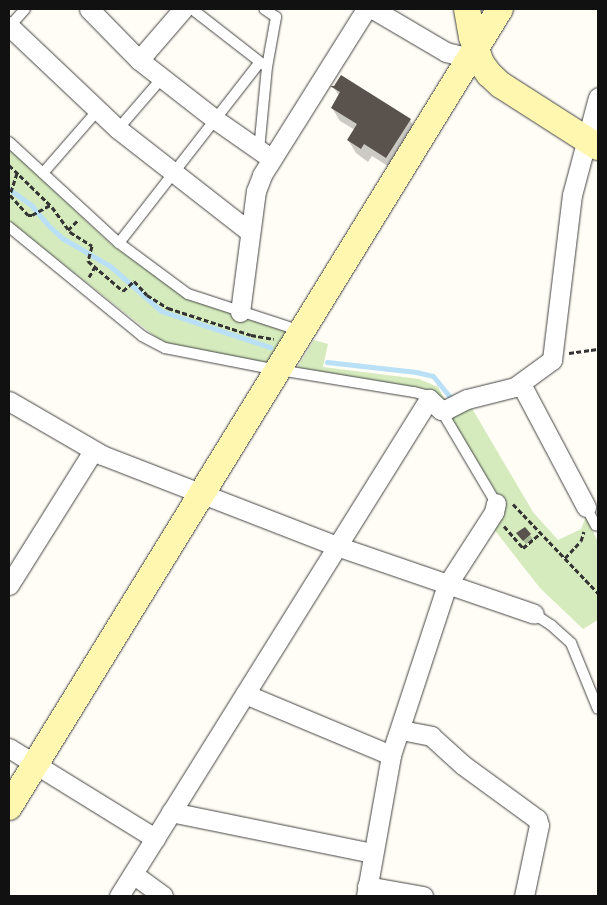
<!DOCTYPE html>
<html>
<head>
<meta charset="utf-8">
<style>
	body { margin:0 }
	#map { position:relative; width:607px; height:905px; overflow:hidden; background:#fffdf5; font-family:Lora,serif }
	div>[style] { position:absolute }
	.green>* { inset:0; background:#d5ebbd }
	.shadow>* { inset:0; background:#0003 }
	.stream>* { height:5px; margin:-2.5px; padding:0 2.5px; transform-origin:2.5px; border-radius:2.5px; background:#b9e0f7 }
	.building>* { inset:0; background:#5a524d }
	.path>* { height:3px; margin-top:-1.5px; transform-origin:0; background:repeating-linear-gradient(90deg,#333 0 5px,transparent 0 7.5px) }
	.roads { filter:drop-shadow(0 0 1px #444) drop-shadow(0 0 1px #444) }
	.lane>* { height:10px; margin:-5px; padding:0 5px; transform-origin:5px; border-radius:5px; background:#fff }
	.street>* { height:19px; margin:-9.5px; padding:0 9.5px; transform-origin:9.5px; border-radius:9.5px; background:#fff }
	.secondary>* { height:26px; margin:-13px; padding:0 13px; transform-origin:13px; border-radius:13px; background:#fff6b0 }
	span { translate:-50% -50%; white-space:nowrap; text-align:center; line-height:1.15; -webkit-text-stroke:5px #fff; paint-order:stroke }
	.frame { position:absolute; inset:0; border:10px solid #111; pointer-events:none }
</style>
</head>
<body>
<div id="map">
	<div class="green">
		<i style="clip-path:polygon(9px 149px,112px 245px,186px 298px,285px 329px,287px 333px,266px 364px,170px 345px,157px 338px,9px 221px)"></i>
		<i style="clip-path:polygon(314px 340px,328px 344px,323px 367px,419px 379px,438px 387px,446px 402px,426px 389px,297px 368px)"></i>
		<i style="clip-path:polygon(470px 405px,533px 512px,558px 540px,581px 529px,586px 517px,598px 542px,598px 620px,583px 629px,540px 588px,493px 528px,503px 503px,450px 418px)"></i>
	</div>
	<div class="shadow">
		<i style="clip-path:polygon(334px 88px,410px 120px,418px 133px,394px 170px,372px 156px,368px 162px,356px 153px,348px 140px,355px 130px,340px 121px,332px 108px,339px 96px)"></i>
		<i style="clip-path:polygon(524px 528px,533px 539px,526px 544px,520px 537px)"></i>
	</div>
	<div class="stream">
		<i style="left:9px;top:189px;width:29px;rotate:36deg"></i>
		<i style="left:32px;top:206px;width:23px;rotate:50deg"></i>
		<i style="left:47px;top:224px;width:21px;rotate:43deg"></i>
		<i style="left:62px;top:238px;width:56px;rotate:30.3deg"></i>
		<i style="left:110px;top:266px;width:68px;rotate:41.4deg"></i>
		<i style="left:161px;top:311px;width:115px;rotate:18.3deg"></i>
		<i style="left:327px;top:362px;width:90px;rotate:6.4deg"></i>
		<i style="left:416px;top:372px;width:17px;rotate:13deg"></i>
		<i style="left:433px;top:376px;width:28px;rotate:51deg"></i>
	</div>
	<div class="building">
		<i style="clip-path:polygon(341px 75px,411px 119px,386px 158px,364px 144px,361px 149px,347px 140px,357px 124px,331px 108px,340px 92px,330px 86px,334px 86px)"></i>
		<i style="clip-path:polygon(525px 527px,531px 534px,523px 541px,516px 533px)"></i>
	</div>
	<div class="path">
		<i style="left:9px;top:165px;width:60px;rotate:44.3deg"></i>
		<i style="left:52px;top:207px;width:31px;rotate:54deg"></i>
		<i style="left:70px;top:232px;width:26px;rotate:32deg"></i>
		<i style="left:92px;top:246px;width:16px;rotate:105deg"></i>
		<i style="left:88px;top:261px;width:46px;rotate:40.6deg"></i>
		<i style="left:123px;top:291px;width:15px;rotate:-42deg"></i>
		<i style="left:134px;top:281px;width:19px;rotate:47deg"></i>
		<i style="left:147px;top:295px;width:25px;rotate:32deg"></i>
		<i style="left:168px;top:308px;width:87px;rotate:18deg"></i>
		<i style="left:251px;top:335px;width:23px;rotate:10deg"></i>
		<i style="left:17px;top:173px;width:23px;rotate:108deg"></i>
		<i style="left:10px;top:195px;width:27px;rotate:48deg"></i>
		<i style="left:28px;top:215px;width:4px"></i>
		<i style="left:32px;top:215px;width:21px;rotate:-29deg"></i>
		<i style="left:68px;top:230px;width:14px;rotate:-45deg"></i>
		<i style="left:89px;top:277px;width:14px;rotate:-60deg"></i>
		<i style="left:569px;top:353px;width:29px;rotate:-8deg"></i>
		<i style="left:513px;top:504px;width:123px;rotate:46.3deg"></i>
		<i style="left:504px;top:526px;width:29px;rotate:49deg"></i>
		<i style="left:523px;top:548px;width:23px;rotate:-40deg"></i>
		<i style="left:565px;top:558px;width:23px;rotate:-47deg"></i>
		<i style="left:581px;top:541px;width:10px;rotate:-73deg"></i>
	</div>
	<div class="roads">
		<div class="lane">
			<i style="left:192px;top:9px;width:91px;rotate:37.9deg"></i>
			<i style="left:9px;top:27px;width:24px;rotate:-48deg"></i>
			<i style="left:118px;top:129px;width:67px;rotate:-49.2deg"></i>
			<i style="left:9px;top:142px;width:149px;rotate:42.6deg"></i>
			<i style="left:119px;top:243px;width:86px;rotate:36.5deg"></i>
			<i style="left:188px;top:294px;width:119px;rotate:18.1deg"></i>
			<i style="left:259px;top:150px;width:83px;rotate:-84.5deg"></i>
			<i style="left:267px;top:67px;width:51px;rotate:-79.8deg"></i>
			<i style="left:276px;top:17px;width:14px;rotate:-146deg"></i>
			<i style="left:43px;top:173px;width:82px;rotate:-48.9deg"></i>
			<i style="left:9px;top:227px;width:172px;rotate:39.3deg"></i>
			<i style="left:142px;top:336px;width:26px;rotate:28deg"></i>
			<i style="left:165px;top:348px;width:104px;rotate:11.1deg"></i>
			<i style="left:267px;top:368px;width:149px;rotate:9.3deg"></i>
			<i style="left:414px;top:392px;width:11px;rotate:15deg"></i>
			<i style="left:425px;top:395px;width:6px;rotate:45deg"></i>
			<i style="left:119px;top:243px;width:229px;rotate:-52.1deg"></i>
			<i style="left:441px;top:410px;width:108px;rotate:59.4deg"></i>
			<i style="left:586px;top:507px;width:21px;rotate:62deg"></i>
			<i style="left:534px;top:614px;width:20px;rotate:33deg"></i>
			<i style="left:551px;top:625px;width:27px;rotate:42deg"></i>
			<i style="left:571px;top:643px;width:71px;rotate:67.8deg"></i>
		</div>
		<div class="street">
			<i style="left:89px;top:9px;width:71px;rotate:45.6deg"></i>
			<i style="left:139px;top:60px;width:98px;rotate:37.9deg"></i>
			<i style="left:216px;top:120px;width:68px;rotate:34.9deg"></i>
			<i style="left:373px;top:9px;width:85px;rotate:30.5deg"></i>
			<i style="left:446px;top:52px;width:25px;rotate:14deg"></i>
			<i style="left:9px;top:26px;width:150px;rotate:43.4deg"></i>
			<i style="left:118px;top:129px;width:167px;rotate:38deg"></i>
			<i style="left:139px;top:60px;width:67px;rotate:-49.2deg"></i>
			<i style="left:240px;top:312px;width:122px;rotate:-82.5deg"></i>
			<i style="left:256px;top:191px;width:17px;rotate:-69deg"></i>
			<i style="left:262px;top:175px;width:196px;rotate:-57.9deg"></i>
			<i style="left:521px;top:384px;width:139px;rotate:62.1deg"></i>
			<i style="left:9px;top:401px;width:108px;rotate:30.1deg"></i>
			<i style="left:102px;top:455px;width:252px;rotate:21.2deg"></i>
			<i style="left:337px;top:546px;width:208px;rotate:19deg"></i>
			<i style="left:9px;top:585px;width:158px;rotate:-57.9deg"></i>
			<i style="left:245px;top:694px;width:158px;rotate:22.7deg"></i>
			<i style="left:401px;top:730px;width:31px;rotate:11deg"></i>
			<i style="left:431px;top:736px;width:43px;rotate:42.2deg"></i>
			<i style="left:463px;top:765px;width:92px;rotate:36.1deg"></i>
			<i style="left:537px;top:819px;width:6px;rotate:72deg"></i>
			<i style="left:539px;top:825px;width:73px;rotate:101.9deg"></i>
			<i style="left:9px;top:748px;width:172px;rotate:31.7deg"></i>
			<i style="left:171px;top:812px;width:206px;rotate:11.5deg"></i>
			<i style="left:133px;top:874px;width:37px;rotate:36deg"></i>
			<i style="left:367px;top:886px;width:57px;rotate:10.1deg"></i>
			<i style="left:119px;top:896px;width:586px;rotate:-58.05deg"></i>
			<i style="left:429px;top:399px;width:16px;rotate:43deg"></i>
			<i style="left:441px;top:410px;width:6px;rotate:-9deg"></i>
			<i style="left:447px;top:409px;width:22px;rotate:-27deg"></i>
			<i style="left:467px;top:399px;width:49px;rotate:-14deg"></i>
			<i style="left:515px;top:387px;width:46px;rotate:-36.1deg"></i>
			<i style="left:552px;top:360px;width:166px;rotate:-83.1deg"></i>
			<i style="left:572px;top:195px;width:101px;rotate:-75.1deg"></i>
			<i style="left:366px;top:896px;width:143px;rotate:-79.9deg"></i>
			<i style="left:391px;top:755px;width:179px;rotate:-71.8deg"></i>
			<i style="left:447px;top:585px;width:87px;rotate:-57.2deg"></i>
			<i style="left:494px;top:512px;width:9px;rotate:-77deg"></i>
		</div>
		<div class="secondary">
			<i style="left:467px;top:9px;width:28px;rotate:80deg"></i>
			<i style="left:472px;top:37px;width:28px;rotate:71deg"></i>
			<i style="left:481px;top:63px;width:14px;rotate:54deg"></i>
			<i style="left:489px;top:74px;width:16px;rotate:43deg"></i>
			<i style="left:501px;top:85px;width:115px;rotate:32.6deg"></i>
			<i style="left:9px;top:807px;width:937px;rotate:-58.4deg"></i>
		</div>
	</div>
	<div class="frame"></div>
</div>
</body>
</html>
